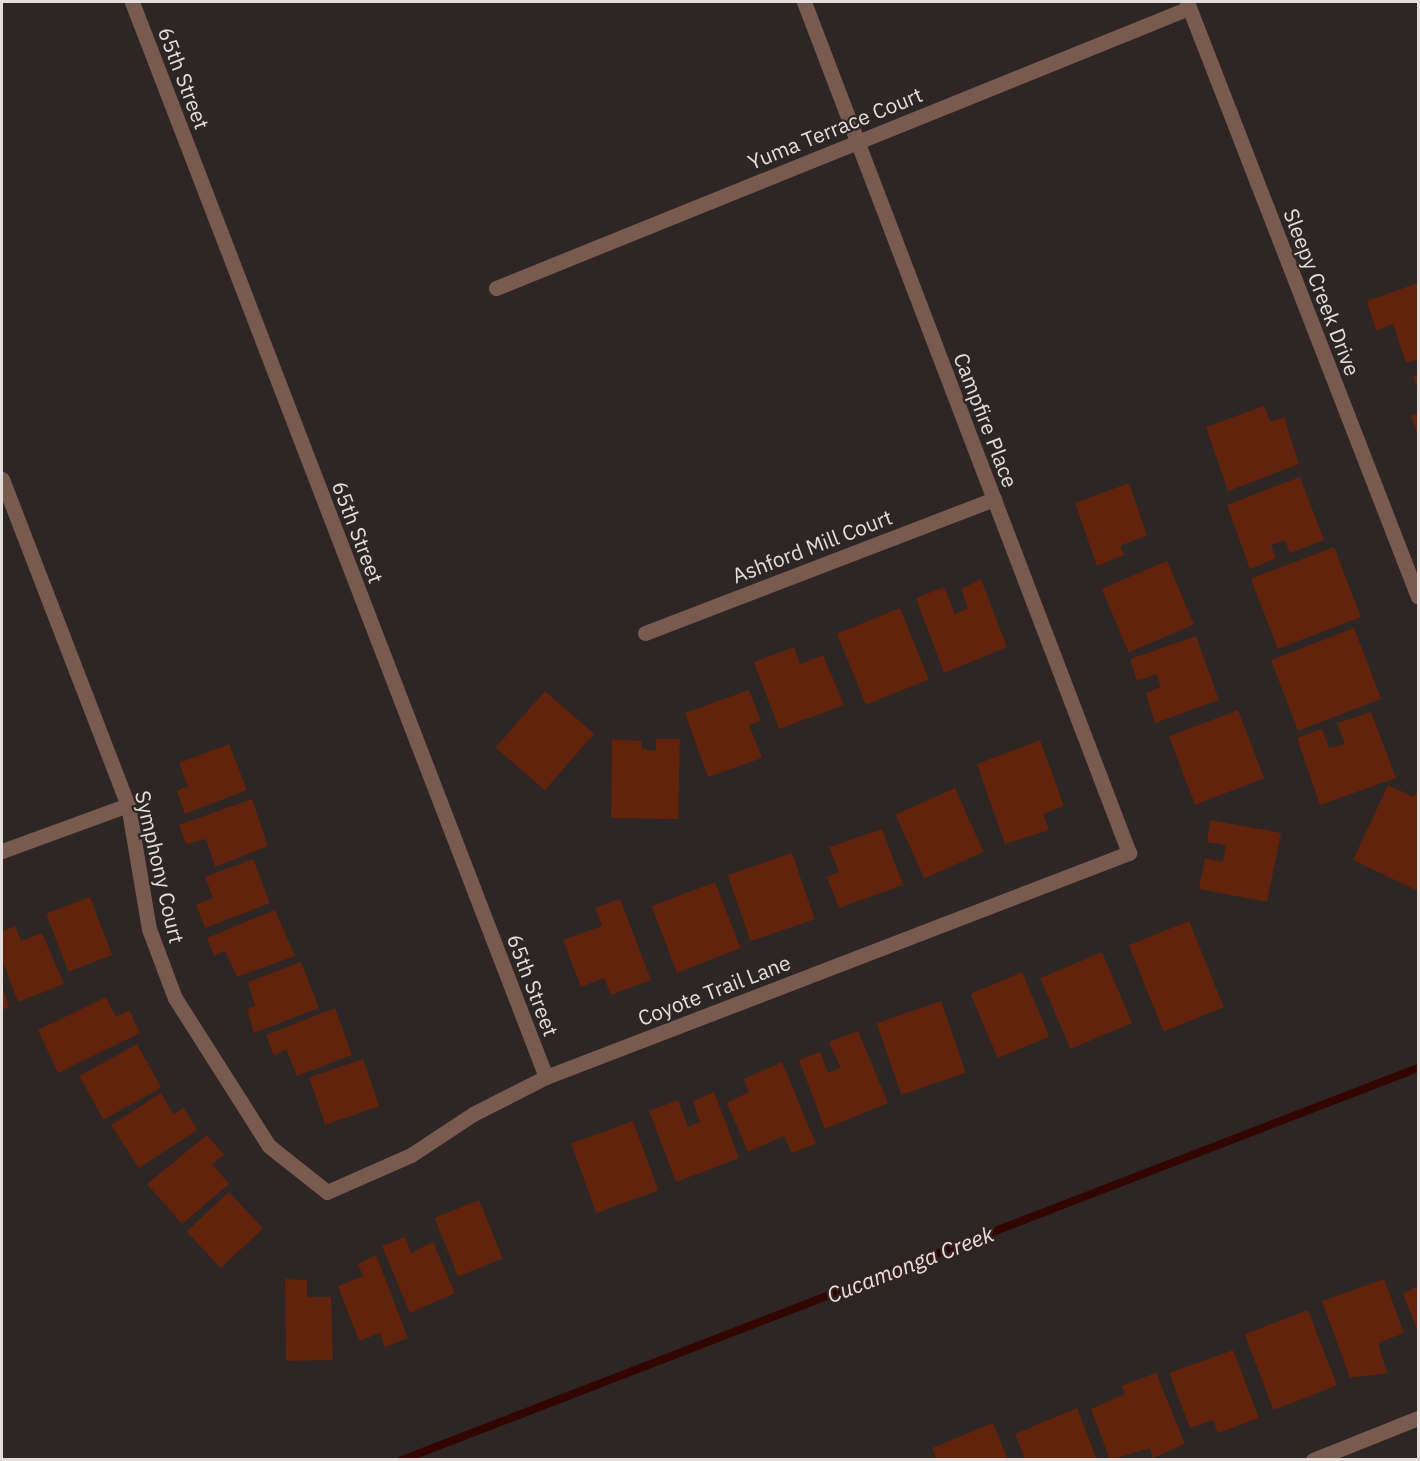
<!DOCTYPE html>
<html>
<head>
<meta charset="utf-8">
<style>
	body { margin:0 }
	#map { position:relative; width:1420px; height:1461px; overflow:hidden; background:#2d2624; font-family:"IBM Plex Sans",sans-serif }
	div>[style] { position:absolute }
	.stream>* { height:8px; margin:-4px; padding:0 4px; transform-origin:4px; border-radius:4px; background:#320500 }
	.building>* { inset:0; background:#61230c; transform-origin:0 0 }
	.street>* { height:15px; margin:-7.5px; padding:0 7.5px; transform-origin:7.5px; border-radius:7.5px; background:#785a4f }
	span { translate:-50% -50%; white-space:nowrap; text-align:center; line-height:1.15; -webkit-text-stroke:4.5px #2d2624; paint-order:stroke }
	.street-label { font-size:21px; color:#e3dedc }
	.water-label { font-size:22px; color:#f1dcd5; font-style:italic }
	.frame { position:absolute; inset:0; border:3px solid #e3dedc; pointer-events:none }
</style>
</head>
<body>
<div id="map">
	<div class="stream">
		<i style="left:402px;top:1460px;width:1089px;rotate:-21.1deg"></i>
	</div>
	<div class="building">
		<i style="clip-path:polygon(1418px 283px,1418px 359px,1406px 363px,1393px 324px,1376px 331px,1367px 301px)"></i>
		<i style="clip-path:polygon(1418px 374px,1418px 390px,1413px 376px)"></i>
		<i style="clip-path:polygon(1264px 406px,1270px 422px,1284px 417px,1299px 464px,1228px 491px,1206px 427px)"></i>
		<i style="clip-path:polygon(1418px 413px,1418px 435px,1411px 416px)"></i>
		<i style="clip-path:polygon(1300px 477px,1324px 540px,1290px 553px,1285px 540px,1271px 545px,1276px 558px,1250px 569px,1227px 505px)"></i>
		<i style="clip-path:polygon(1129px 483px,1147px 535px,1120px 546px,1124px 555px,1097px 566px,1075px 503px)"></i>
		<i style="left:1334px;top:547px;width:75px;height:89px;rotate:69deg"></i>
		<i style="left:1167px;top:561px;width:69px;height:71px;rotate:67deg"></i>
		<i style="clip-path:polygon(981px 579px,1007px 647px,944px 673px,916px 598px,944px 587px,955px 614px,968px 608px,961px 589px)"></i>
		<i style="left:900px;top:608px;width:77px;height:68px;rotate:68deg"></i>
		<i style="left:1354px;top:628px;width:76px;height:89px;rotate:69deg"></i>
		<i style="clip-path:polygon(1196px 636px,1219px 700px,1155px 723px,1146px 693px,1161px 687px,1156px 674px,1137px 681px,1130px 659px)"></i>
		<i style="clip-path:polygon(794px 647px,800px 664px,823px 655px,844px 705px,779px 729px,754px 662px)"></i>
		<i style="clip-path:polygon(749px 690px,761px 721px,749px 725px,762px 758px,708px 777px,685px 713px)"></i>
		<i style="left:545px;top:691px;width:65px;height:75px;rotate:41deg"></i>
		<i style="left:1238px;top:710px;width:73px;height:74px;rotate:69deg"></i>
		<i style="clip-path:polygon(1371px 712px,1396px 778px,1320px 805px,1297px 738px,1322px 729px,1329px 748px,1345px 744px,1337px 723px)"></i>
		<i style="clip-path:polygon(612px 739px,641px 741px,642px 749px,656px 751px,656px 739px,680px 739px,678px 819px,611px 818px)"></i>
		<i style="clip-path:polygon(1040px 740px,1064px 806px,1043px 814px,1049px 830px,1005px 844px,977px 764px)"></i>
		<i style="clip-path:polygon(229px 744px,247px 790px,185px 814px,177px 791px,188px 786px,179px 763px)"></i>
		<i style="clip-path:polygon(1388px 785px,1414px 797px,1418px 789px,1418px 891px,1353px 860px)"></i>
		<i style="left:955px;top:788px;width:70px;height:65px;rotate:66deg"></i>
		<i style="clip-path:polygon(252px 799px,268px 846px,215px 867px,206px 839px,186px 844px,179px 825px)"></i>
		<i style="clip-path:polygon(1210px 820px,1281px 833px,1267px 902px,1199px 889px,1205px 858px,1223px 862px,1226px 845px,1207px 842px)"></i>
		<i style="clip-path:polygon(882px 829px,903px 885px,839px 908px,827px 877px,839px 872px,829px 847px)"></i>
		<i style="left:792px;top:853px;width:70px;height:68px;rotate:71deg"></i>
		<i style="clip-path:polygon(253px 859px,270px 903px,205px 928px,196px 905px,213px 898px,205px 877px)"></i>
		<i style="left:715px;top:882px;width:71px;height:68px;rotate:69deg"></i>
		<i style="left:90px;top:897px;width:62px;height:47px;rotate:69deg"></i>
		<i style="clip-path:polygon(620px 899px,651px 980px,611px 995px,604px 978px,581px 987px,563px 940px,602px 926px,595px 908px)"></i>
		<i style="clip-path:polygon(275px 910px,295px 956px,237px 977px,225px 951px,214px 956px,207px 938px)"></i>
		<i style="left:1189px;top:921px;width:93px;height:65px;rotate:68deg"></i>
		<i style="clip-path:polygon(15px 926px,21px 941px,42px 933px,64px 984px,18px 1002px,2px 959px,2px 932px)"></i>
		<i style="left:1102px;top:952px;width:77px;height:67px;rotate:67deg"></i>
		<i style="clip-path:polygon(301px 962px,319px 1008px,254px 1033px,247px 1009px,255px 1006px,248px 982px)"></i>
		<i style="left:1022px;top:972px;width:70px;height:56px;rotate:67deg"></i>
		<i style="clip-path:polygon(2px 986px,9px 1007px,2px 1010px)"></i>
		<i style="clip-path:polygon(106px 997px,116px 1017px,129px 1010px,140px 1033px,58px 1073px,38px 1030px)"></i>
		<i style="left:941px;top:1001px;width:76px;height:68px;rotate:71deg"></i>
		<i style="clip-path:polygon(335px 1008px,352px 1055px,297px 1076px,286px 1049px,274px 1056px,266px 1035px)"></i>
		<i style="clip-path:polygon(858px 1031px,888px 1103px,825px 1129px,799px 1060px,820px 1052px,828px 1073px,841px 1068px,829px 1042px)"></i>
		<i style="left:137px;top:1044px;width:50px;height:66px;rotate:61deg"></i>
		<i style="left:363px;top:1059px;width:50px;height:57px;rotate:71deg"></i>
		<i style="clip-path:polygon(782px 1062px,816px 1144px,792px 1153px,784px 1136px,748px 1152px,727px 1103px,749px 1092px,744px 1079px)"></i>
		<i style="clip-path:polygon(714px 1092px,739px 1158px,676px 1182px,649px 1111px,678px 1100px,688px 1127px,700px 1122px,693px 1101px)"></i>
		<i style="clip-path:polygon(161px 1093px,173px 1114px,184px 1108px,197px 1130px,139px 1168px,111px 1125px)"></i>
		<i style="left:633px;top:1121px;width:74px;height:66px;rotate:70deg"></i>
		<i style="clip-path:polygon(207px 1135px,224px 1155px,212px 1164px,229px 1184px,182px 1224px,147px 1184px)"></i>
		<i style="left:229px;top:1192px;width:50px;height:58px;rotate:47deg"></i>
		<i style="left:479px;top:1200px;width:63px;height:48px;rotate:68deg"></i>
		<i style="clip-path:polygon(405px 1237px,411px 1253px,433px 1242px,455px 1293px,410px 1313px,382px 1246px)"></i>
		<i style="clip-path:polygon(376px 1255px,408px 1338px,385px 1347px,380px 1333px,359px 1341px,338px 1286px,363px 1276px,358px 1264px)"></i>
		<i style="clip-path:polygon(285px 1279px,307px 1280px,307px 1297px,331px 1297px,333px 1360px,286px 1361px)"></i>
		<i style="clip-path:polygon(1384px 1279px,1404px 1333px,1378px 1343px,1387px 1373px,1350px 1378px,1322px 1301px)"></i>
		<i style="clip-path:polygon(1418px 1286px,1418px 1332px,1403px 1294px)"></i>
		<i style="left:1308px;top:1310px;width:81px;height:68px;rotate:69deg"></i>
		<i style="clip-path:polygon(1233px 1350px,1259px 1418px,1218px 1433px,1213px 1420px,1190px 1428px,1169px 1373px)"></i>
		<i style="clip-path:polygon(1156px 1373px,1185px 1444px,1153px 1458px,1150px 1448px,1110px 1460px,1091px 1409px,1125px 1394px,1121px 1386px)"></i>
		<i style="clip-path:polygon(1077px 1408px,1097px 1460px,1025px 1460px,1015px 1434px)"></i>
		<i style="clip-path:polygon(993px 1423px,1008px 1460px,937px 1460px,932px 1448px)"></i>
	</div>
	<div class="street">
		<i style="left:132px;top:2px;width:1152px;rotate:68.94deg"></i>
		<i style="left:1187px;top:2px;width:638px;rotate:68.78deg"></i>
		<i style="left:496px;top:288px;width:747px;rotate:-22deg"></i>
		<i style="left:2px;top:479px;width:350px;rotate:68.9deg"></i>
		<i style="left:128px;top:805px;width:126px;rotate:80.4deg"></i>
		<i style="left:149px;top:929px;width:74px;rotate:69.4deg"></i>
		<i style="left:175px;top:998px;width:175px;rotate:57.6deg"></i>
		<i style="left:269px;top:1146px;width:74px;rotate:38.4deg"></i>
		<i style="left:327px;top:1192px;width:92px;rotate:-23.8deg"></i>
		<i style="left:411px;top:1155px;width:74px;rotate:-33.5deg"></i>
		<i style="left:473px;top:1114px;width:82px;rotate:-26.9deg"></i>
		<i style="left:546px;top:1077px;width:625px;rotate:-21.02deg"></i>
		<i style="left:1129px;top:853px;width:911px;rotate:-110.9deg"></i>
		<i style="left:645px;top:633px;width:374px;rotate:-21deg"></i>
		<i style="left:2px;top:851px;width:134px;rotate:-20.1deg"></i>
		<i style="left:1313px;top:1460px;width:113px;rotate:-21.8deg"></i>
	</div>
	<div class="street-label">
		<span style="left:184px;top:78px;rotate:69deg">65th Street</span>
		<span style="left:835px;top:128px;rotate:-22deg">Yuma Terrace Court</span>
		<span style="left:1322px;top:292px;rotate:69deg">Sleepy Creek Drive</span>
		<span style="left:986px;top:420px;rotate:69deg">Campfire Place</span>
		<span style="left:358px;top:532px;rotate:69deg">65th Street</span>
		<span style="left:812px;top:546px;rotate:-21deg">Ashford Mill Court</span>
		<span style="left:160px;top:867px;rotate:77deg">Symphony Court</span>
		<span style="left:533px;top:985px;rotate:69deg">65th Street</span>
		<span style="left:714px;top:990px;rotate:-21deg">Coyote Trail Lane</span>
	</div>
	<div class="water-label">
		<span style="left:910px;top:1264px;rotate:-21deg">Cucamonga Creek</span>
	</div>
	<div class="frame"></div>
</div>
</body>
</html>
